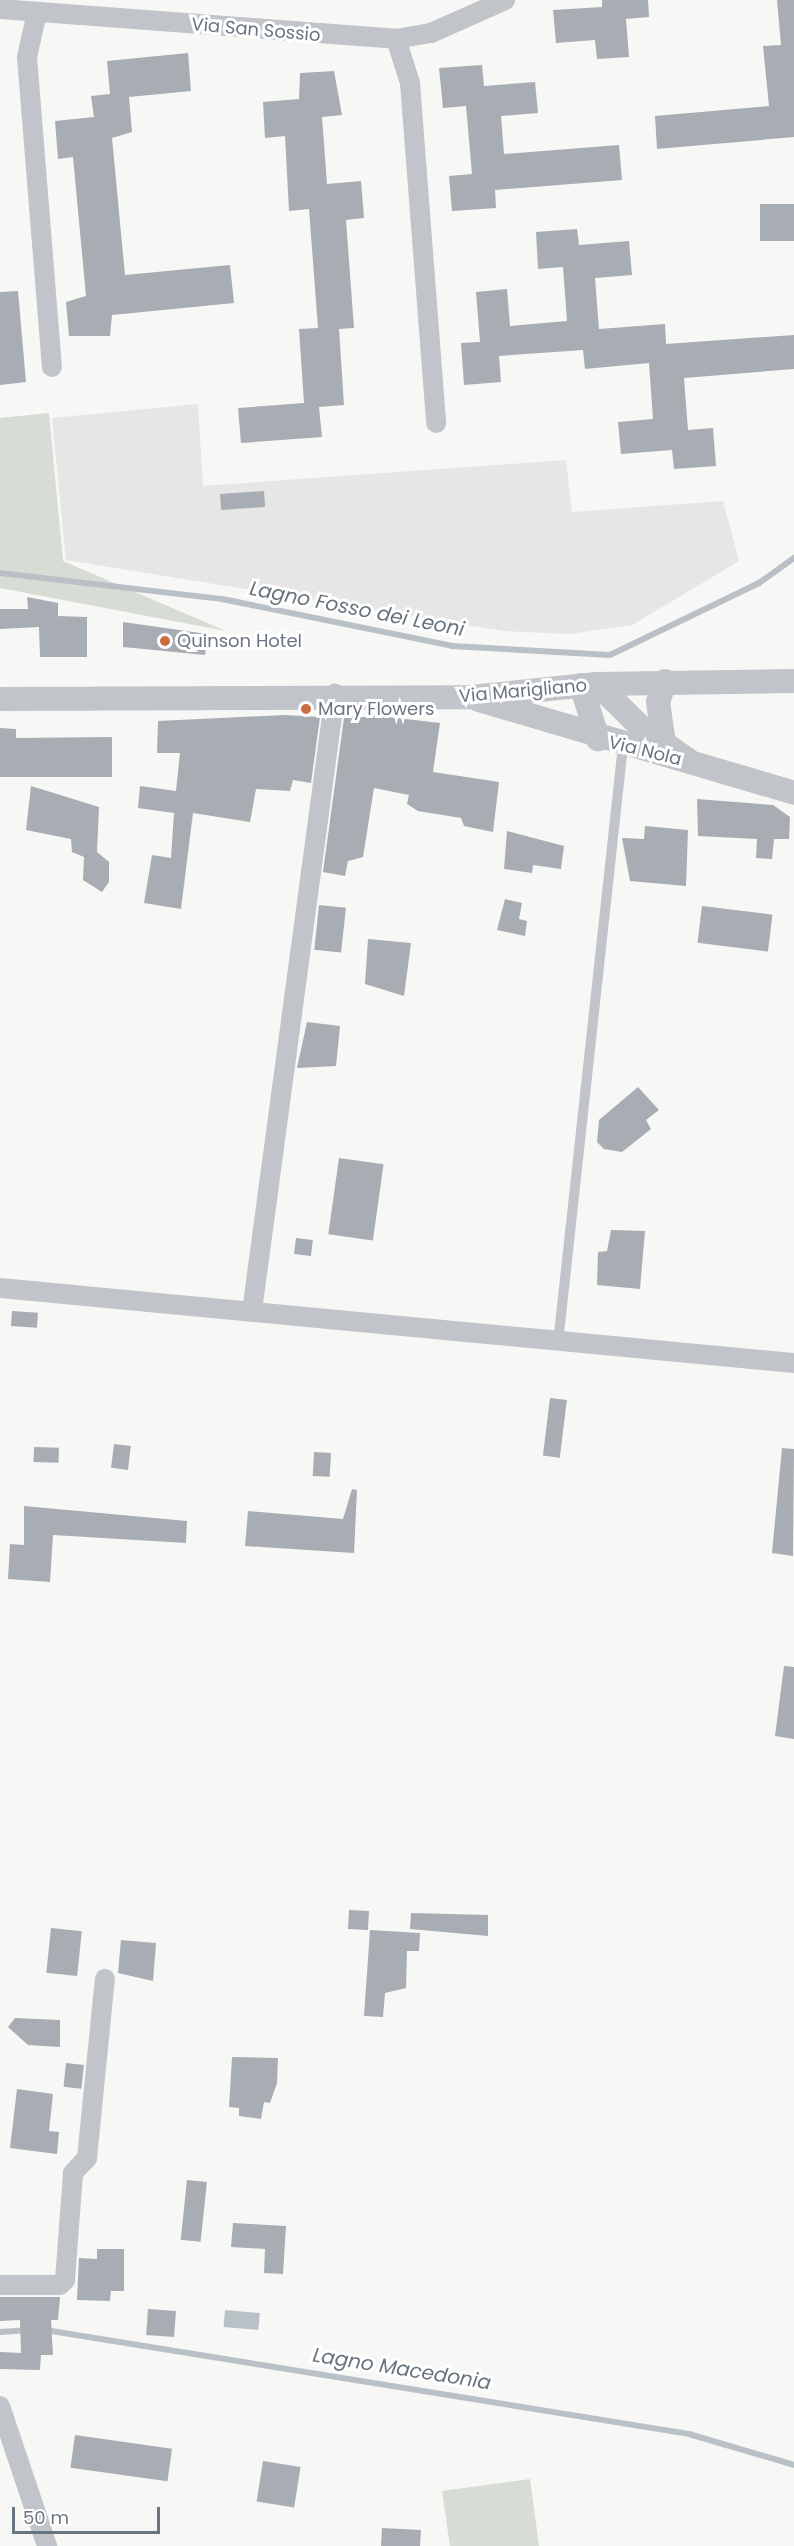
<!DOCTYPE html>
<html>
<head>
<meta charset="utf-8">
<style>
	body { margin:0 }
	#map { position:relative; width:794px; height:2546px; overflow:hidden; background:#f7f7f5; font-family:Poppins,sans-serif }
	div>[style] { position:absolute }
	.built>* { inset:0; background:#e5e6e5 }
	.green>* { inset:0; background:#d7dcd5 }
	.water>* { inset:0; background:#bac1c6; transform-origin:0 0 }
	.stream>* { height:6px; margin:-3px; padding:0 3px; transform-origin:3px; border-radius:3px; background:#bac1c6 }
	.building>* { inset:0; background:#a7adb3; transform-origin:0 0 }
	.service>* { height:10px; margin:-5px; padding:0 5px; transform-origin:5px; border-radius:5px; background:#c1c4c8 }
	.minor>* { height:20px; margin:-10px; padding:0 10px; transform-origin:10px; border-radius:10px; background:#c1c4c8 }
	.tertiary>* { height:24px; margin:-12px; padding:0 12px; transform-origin:12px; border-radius:12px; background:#c1c4c8 }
	.dots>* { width:16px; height:16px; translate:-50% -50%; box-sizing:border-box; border:3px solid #fff; border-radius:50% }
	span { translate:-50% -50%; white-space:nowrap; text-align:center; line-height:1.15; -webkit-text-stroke:6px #fff; paint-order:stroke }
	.street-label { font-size:18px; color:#6a7582 }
	.poi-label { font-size:18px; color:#6a7582 }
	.left { translate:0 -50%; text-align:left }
	.water-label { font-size:20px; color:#67757e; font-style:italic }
	.scale { position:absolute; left:12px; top:2507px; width:148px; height:27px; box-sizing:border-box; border:3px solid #6a7582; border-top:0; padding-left:8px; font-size:18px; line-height:21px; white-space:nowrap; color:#6a7582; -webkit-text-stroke:4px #fff; paint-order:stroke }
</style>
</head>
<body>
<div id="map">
	<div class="built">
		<i style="clip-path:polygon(198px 404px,203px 486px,566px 460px,572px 512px,723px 501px,739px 561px,632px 625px,570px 634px,504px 631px,66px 560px,52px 418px)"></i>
	</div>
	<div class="green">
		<i style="clip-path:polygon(49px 413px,63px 561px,226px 631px,0 588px,0 418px)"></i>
		<i style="clip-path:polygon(530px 2479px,539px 2546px,450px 2546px,442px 2491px)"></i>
	</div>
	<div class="water">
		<i style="left:225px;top:2310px;width:35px;height:17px;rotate:5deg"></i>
	</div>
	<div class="stream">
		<i style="left:0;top:573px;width:224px;rotate:6.7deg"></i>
		<i style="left:222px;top:599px;width:235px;rotate:11.5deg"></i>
		<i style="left:452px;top:646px;width:158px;rotate:3.3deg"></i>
		<i style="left:610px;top:655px;width:165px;rotate:-25.8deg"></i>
		<i style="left:759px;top:583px;width:43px;rotate:-35.5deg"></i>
		<i style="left:45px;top:2330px;width:652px;rotate:9.17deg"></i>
		<i style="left:689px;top:2434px;width:109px;rotate:16.4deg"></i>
		<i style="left:0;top:2332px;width:26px;rotate:-4deg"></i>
	</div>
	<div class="building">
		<i style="clip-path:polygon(602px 0,648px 0,649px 17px,626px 19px,629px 57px,597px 59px,595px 40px,556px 43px,553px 10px,602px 7px)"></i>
		<i style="clip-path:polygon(777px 0,794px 0,794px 137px,657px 149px,655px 116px,769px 106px,763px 46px,781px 45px)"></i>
		<i style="clip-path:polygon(188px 53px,191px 91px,129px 97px,132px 132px,112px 138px,125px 275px,230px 265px,234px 303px,112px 315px,110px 336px,69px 336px,66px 302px,86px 296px,73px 157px,58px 159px,55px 121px,94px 117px,91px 96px,110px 94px,107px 61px)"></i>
		<i style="clip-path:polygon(482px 65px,484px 86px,535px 82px,538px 113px,501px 116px,504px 154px,619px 145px,622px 180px,495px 190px,496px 208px,452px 211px,449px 176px,472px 174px,466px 106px,443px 108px,439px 68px)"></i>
		<i style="clip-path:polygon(334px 71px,342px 115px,322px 117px,327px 184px,361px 181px,364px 218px,346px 220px,354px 328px,339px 329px,344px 405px,319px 407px,322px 437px,241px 443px,238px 408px,304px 403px,299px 329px,318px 328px,309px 209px,289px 211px,285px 136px,265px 138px,263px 102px,299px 99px,300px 73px)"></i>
		<i style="left:794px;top:204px;width:37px;height:34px;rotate:90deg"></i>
		<i style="clip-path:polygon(577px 229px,579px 245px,629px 241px,632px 275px,595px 278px,599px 329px,665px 324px,666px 344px,794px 335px,794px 369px,684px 378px,688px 430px,713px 428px,716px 466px,674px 469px,672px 450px,621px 454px,618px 422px,653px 419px,649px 363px,585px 369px,583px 350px,499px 356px,501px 382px,464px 385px,461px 343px,480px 342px,476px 292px,507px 289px,510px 326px,567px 321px,563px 267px,538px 269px,536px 232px)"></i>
		<i style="clip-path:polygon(18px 291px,26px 382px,0 385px,0 292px)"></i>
		<i style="left:264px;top:491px;width:16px;height:44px;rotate:86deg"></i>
		<i style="clip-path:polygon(27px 597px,58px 603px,58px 616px,87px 617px,87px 657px,40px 657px,39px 627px,0 629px,0 609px,28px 609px)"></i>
		<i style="clip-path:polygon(123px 622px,207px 634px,205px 655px,123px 647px)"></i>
		<i style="clip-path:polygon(285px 715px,320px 717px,311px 783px,293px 780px,290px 791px,256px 789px,250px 822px,193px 813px,181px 909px,144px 903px,152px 855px,171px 858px,174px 813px,138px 808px,140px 786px,176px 791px,180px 753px,157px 753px,158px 721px)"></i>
		<i style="clip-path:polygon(380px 716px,440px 723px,433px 772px,499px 782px,493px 832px,464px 826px,461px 818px,418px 811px,407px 804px,409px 795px,374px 788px,363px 857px,348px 861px,345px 876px,323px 872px,344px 718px)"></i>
		<i style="clip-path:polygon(0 728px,16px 729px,16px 738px,112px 737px,112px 777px,0 777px)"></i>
		<i style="clip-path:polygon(31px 786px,99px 807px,97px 852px,109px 862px,109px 882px,102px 892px,83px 880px,84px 857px,72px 852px,71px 839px,26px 830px)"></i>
		<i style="clip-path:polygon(697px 799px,773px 805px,790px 817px,789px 839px,774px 839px,772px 859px,756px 858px,757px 839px,698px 836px)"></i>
		<i style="clip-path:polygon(645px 826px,688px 830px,686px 886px,630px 881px,622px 838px,644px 839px)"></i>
		<i style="clip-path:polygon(507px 831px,564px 846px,561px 869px,533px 865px,532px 873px,504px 869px)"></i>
		<i style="clip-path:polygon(505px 899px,522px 903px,519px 919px,527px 921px,525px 936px,497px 930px)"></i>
		<i style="left:319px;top:905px;width:27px;height:45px;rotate:6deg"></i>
		<i style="left:702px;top:906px;width:71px;height:37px;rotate:7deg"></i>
		<i style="clip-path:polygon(368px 939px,411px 943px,404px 996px,365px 984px)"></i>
		<i style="clip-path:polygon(307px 1022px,340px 1026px,336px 1066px,297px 1068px)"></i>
		<i style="clip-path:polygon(638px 1087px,659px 1110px,646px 1120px,651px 1129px,622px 1152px,604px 1149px,597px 1142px,599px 1120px)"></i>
		<i style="left:339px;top:1158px;width:45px;height:77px;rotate:8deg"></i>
		<i style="clip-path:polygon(611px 1230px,645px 1231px,640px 1289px,597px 1285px,598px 1252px,607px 1251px)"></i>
		<i style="left:296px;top:1238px;width:17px;height:16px;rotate:7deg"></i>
		<i style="left:12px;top:1311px;width:26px;height:15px;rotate:4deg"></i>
		<i style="left:550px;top:1398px;width:17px;height:58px;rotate:7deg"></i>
		<i style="left:114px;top:1444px;width:17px;height:24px;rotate:7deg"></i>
		<i style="left:34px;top:1447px;width:25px;height:15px;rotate:2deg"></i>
		<i style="clip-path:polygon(782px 1448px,794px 1449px,793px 1556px,772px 1553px)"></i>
		<i style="left:314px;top:1452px;width:17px;height:24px;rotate:3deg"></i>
		<i style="clip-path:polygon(352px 1489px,357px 1490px,354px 1553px,245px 1546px,248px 1511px,343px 1519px)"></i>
		<i style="clip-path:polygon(24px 1506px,187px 1521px,186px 1543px,53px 1535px,50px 1582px,8px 1579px,10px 1544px,24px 1545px)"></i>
		<i style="clip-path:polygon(784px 1666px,794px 1667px,794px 1739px,775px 1736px)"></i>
		<i style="left:349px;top:1910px;width:20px;height:19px;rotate:3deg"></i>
		<i style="clip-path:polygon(411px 1913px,488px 1915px,488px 1936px,410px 1929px)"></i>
		<i style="left:51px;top:1928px;width:31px;height:45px;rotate:6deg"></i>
		<i style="clip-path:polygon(370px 1930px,420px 1933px,419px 1951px,407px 1951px,406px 1988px,385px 1993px,383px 2017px,364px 2016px)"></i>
		<i style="clip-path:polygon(121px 1940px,156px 1943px,153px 1981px,118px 1973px)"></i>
		<i style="clip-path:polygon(15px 2018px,60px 2020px,60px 2047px,28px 2045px,8px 2027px)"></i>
		<i style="clip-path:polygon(232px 2057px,278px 2058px,277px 2083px,270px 2103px,264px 2102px,261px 2119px,239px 2116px,239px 2108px,229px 2107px)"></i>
		<i style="left:66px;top:2063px;width:18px;height:24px;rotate:6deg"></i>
		<i style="clip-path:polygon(17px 2089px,53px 2094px,49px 2131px,59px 2132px,57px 2154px,10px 2148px)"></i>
		<i style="left:187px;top:2180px;width:20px;height:60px;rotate:6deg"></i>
		<i style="clip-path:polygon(233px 2223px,286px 2226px,283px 2274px,264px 2273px,265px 2249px,231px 2247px)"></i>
		<i style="clip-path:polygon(97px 2249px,124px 2249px,124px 2291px,111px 2291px,110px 2301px,77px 2300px,79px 2258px,97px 2259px)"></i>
		<i style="clip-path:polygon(0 2297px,60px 2297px,58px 2320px,51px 2320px,53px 2355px,41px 2355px,40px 2370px,0 2369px,0 2352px,21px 2353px,20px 2320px,0 2321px)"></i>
		<i style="left:148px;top:2309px;width:28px;height:26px;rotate:4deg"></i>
		<i style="left:75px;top:2435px;width:98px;height:33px;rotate:8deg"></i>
		<i style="left:263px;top:2461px;width:38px;height:41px;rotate:9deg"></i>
		<i style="left:382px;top:2528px;width:39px;height:18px;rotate:3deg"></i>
	</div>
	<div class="service">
		<i style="left:558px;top:1343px;width:601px;rotate:-83.79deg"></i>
	</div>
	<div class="minor">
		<i style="left:0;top:9px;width:397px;rotate:4.3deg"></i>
		<i style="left:396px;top:39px;width:36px;rotate:-10deg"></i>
		<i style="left:431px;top:33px;width:81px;rotate:-24deg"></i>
		<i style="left:37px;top:12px;width:46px;rotate:102.5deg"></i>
		<i style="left:27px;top:57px;width:311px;rotate:85.4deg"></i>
		<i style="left:396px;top:39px;width:46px;rotate:72.3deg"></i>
		<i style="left:410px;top:83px;width:341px;rotate:85.6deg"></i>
		<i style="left:0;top:1288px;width:798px;rotate:5.4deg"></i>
		<i style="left:252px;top:1311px;width:623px;rotate:-82.34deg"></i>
		<i style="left:0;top:2285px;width:60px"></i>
		<i style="left:60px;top:2285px;width:7px;rotate:-45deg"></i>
		<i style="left:65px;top:2280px;width:107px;rotate:-85.7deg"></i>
		<i style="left:73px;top:2173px;width:21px;rotate:-47deg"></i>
		<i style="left:87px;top:2158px;width:180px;rotate:-84.3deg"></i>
		<i style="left:0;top:2406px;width:148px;rotate:71.4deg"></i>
	</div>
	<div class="tertiary">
		<i style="left:665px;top:681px;width:22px;rotate:108deg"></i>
		<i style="left:658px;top:702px;width:41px;rotate:81.7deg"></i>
		<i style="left:664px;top:743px;width:28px;rotate:35deg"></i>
		<i style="left:597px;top:684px;width:73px;rotate:44.4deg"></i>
		<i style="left:649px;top:735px;width:17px;rotate:28deg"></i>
		<i style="left:581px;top:685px;width:57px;rotate:72.5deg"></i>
		<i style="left:0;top:699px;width:471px;rotate:-0.2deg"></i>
		<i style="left:471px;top:697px;width:127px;rotate:-5.9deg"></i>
		<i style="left:597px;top:684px;width:197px;rotate:-0.9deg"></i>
		<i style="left:479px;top:700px;width:328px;rotate:16.4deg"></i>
	</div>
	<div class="dots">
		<i style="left:165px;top:641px;background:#cc6d40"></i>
		<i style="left:306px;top:709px;background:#cc6d40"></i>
	</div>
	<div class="street-label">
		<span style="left:256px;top:30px;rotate:5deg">Via San Sossio</span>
		<span style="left:523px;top:691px;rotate:-5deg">Via Marigliano</span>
		<span style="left:645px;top:751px;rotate:14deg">Via Nola</span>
	</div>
	<div class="poi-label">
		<span class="left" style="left:177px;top:641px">Quinson Hotel</span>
		<span class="left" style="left:318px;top:709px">Mary Flowers</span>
	</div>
	<div class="water-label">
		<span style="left:357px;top:609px;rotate:11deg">Lagno Fosso dei Leoni</span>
		<span style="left:402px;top:2369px;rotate:9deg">Lagno Macedonia</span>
	</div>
	<div class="scale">50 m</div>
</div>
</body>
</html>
